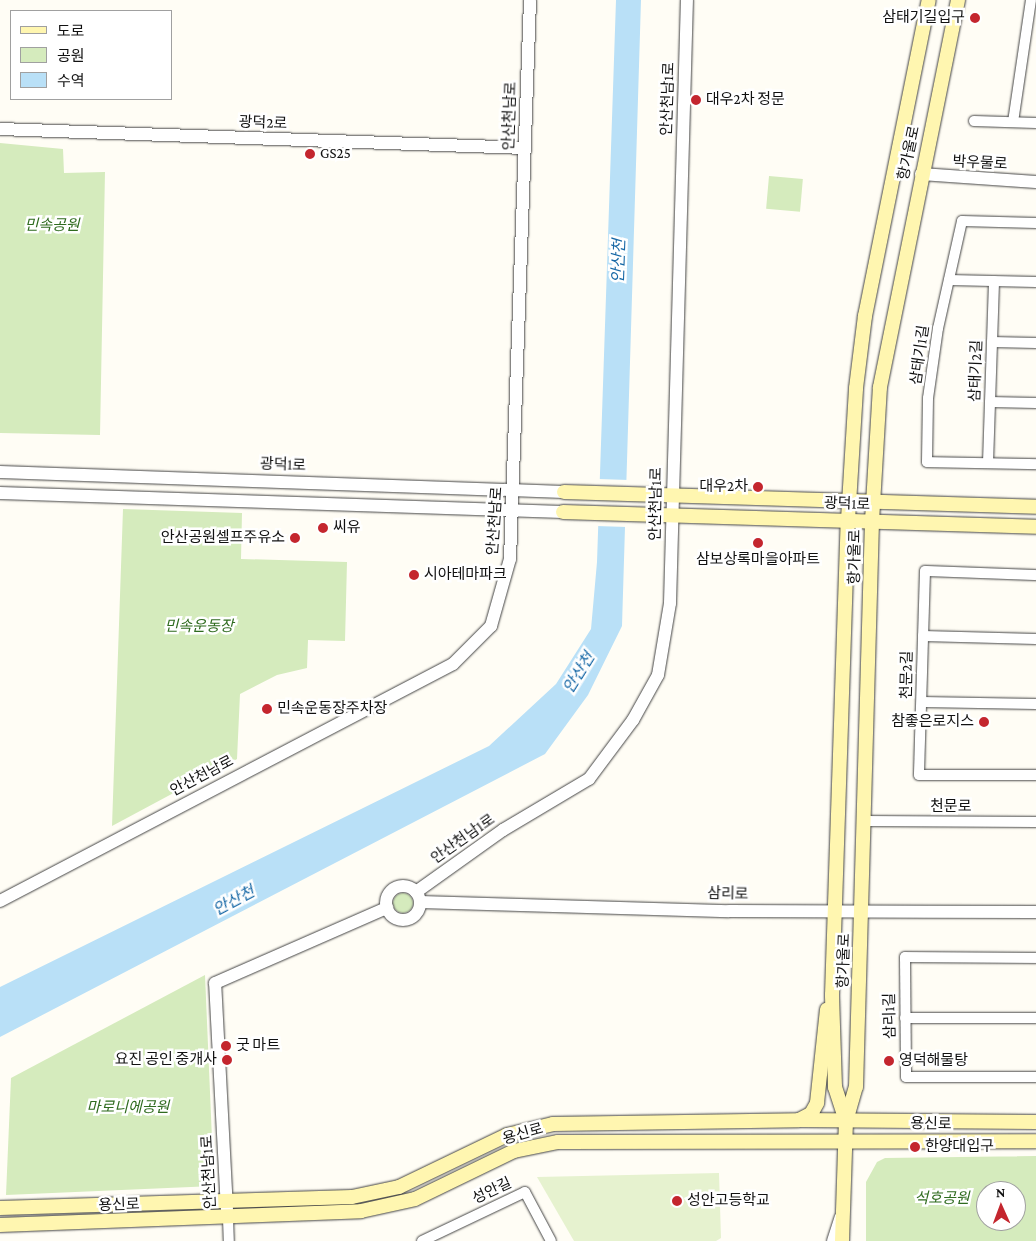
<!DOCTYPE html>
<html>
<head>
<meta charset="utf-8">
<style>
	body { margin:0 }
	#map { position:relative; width:1036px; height:1241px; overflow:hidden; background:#fffdf5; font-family:"Crimson Pro","Noto Sans KR",serif }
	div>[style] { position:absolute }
	.green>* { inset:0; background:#d5ebbd; transform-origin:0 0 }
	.round { border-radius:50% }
	.pitch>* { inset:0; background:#e6f2cf }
	.water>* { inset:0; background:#b9e0f7 }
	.pier>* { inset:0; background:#fffdf5; transform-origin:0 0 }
	.roads { filter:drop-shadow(0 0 1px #444) drop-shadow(0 0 1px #444) }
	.minor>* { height:10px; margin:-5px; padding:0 5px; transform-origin:5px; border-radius:5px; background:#fff }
	.tertiary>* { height:12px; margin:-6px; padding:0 6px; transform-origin:6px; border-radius:6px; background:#fff }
	.tertiary>.ring { margin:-6px; padding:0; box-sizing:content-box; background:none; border:12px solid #fff; border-radius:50% }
	.secondary>* { height:14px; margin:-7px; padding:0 7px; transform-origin:7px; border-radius:7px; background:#fff6b0 }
	.dots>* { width:14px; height:14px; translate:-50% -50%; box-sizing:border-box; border:2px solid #fff; border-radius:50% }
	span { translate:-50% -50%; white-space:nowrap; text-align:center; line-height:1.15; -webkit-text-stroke:5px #fff; paint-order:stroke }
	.poi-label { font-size:15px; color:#111 }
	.right { translate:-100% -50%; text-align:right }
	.left { translate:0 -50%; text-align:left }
	.street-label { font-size:15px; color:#111 }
	.park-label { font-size:15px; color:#2f6b1f; font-style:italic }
	.water-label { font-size:16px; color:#1768a6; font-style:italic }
	.legend { position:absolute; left:10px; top:10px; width:162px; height:90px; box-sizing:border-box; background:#fff; border:1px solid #a0a0a0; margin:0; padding:6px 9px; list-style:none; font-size:15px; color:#111 }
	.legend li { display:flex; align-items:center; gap:10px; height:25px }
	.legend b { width:25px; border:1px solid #a0a0a0 }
	.north { position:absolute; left:976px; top:1181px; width:50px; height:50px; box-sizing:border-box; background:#fff; border:1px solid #a0a0a0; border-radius:50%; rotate:358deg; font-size:14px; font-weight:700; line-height:20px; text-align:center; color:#111 }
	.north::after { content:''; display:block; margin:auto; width:18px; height:22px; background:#c4262e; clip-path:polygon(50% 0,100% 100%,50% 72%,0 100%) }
</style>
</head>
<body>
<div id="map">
	<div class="green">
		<i style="clip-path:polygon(0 143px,63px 149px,64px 173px,105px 172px,100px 435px,0 433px)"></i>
		<i style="left:769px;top:176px;width:34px;height:33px;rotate:5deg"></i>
		<i style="clip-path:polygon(123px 509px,242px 513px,241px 559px,347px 562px,345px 641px,308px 640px,307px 668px,277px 675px,240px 694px,237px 759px,112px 826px)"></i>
		<i class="round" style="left:393px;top:893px;width:20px;height:20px"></i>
		<i style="clip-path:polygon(205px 975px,214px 1186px,6px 1195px,11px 1078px)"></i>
		<i style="clip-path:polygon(evenodd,1036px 1156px,1036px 1241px,866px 1241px,866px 1182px,877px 1162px,885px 1158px,1036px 1156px,986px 1191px,1016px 1191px,1016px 1221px,986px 1221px,986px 1191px)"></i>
	</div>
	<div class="pitch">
		<i style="clip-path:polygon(719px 1173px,721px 1238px,716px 1241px,574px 1241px,537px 1177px)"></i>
	</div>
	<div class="water">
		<i style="clip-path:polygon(616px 0,641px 0,622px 626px,588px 695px,545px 754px,0 1037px,0 987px,489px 746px,556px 684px,591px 629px,597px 562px)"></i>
	</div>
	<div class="pier">
		<i style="left:598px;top:479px;width:31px;height:47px;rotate:2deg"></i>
	</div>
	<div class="roads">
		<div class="minor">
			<i style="left:974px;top:121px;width:62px;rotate:1.8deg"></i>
			<i style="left:1013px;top:122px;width:123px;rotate:-81.6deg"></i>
			<i style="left:1036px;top:223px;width:74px;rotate:-178.5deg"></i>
			<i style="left:962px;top:221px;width:110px;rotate:102.6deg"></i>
			<i style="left:938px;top:328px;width:71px;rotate:98.1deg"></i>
			<i style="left:928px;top:398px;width:64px;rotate:90.9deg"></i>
			<i style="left:927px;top:462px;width:109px;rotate:1.1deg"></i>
			<i style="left:949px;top:280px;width:87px;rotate:1.3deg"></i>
			<i style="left:992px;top:342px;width:44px;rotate:1.3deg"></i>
			<i style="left:990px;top:402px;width:46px;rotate:1.2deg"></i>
			<i style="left:988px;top:463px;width:182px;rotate:-88.1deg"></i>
			<i style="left:1036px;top:575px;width:111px;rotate:-177.9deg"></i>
			<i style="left:925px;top:571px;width:204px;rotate:91.7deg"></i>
			<i style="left:919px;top:775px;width:117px"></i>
			<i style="left:923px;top:636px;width:113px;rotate:1.5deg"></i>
			<i style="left:922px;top:702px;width:114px;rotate:1deg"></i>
			<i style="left:865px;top:821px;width:171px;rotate:0.3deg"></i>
			<i style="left:1036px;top:958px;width:131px;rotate:-179.6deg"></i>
			<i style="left:905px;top:957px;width:120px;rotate:89.5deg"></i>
			<i style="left:906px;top:1077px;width:130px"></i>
			<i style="left:905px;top:1018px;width:131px"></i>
			<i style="left:228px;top:1218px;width:23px;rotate:88deg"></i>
			<i style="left:422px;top:1241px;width:114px;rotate:-25.4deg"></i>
			<i style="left:525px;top:1192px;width:55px;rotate:62deg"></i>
		</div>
		<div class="tertiary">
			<i style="left:0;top:129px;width:525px;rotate:2.07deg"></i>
			<i style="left:921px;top:174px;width:115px;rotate:4deg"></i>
			<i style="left:0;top:472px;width:564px;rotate:2.03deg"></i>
			<i style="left:0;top:493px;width:563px;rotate:1.93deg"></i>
			<i class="ring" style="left:386px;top:886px;width:22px;height:22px"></i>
			<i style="left:416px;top:892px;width:107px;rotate:-35.5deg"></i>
			<i style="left:503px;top:830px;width:100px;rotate:-30.7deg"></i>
			<i style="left:589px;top:779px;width:74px;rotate:-53.3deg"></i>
			<i style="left:633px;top:720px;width:51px;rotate:-60.9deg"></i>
			<i style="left:658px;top:675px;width:73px;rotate:-80.5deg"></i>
			<i style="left:670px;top:603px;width:603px;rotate:-88.39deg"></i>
			<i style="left:0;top:901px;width:511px;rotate:-27.62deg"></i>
			<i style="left:453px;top:664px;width:54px;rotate:-45deg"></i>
			<i style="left:491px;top:626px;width:70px;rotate:-74.2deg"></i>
			<i style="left:510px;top:559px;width:559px;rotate:-87.95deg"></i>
			<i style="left:420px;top:902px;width:309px;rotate:1.7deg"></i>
			<i style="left:729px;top:911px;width:307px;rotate:0.2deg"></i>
			<i style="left:227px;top:1210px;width:227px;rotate:-93deg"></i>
			<i style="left:215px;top:983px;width:188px;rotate:-23.6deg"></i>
			<i style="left:833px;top:1241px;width:25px;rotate:-72deg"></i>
		</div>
		<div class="secondary">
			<i style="left:564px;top:492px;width:472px;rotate:1.8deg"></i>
			<i style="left:563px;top:512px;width:473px;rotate:1.8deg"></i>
			<i style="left:799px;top:1120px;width:13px;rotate:-27deg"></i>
			<i style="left:811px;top:1114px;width:13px;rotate:-61deg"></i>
			<i style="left:817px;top:1103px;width:94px;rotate:-83.9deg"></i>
			<i style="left:846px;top:1121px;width:36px;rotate:-108deg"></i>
			<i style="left:835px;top:1087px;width:92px;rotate:-91.9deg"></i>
			<i style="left:832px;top:995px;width:475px;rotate:-88.1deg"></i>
			<i style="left:848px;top:520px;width:132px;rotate:-86.5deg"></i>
			<i style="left:856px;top:388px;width:73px;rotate:-82.9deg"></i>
			<i style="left:865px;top:316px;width:322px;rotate:-78.6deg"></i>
			<i style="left:0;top:1208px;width:352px;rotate:-1.8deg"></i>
			<i style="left:352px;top:1197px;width:48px;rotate:-12deg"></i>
			<i style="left:399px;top:1187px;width:120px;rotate:-25.7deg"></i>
			<i style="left:507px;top:1135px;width:47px;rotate:-13.4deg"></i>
			<i style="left:553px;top:1124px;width:246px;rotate:-0.9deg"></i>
			<i style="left:799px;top:1120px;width:237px;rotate:0.5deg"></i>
			<i style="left:0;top:1225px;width:361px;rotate:-2.2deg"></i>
			<i style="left:361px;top:1211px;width:55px;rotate:-12.5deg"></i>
			<i style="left:415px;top:1199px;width:110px;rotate:-25.9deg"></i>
			<i style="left:514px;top:1151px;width:45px;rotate:-11.6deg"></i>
			<i style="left:558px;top:1142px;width:478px;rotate:-0.1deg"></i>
			<i style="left:842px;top:1241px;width:120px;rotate:-88.1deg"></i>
			<i style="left:846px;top:1121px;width:35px;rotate:-74deg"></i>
			<i style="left:856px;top:1087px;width:566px;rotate:-88.38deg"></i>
			<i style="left:872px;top:521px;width:134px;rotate:-86.6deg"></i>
			<i style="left:880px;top:387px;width:395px;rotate:-78.6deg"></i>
		</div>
	</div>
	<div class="dots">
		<i style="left:975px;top:18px;background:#c4262e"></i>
		<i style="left:696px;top:100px;background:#c4262e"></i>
		<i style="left:310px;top:154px;background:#c4262e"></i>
		<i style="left:758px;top:487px;background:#c4262e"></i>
		<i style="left:323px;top:528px;background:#c4262e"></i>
		<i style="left:295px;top:538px;background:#c4262e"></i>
		<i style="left:758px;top:543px;background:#c4262e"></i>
		<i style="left:414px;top:575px;background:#c4262e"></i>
		<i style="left:267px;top:709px;background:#c4262e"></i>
		<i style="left:984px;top:722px;background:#c4262e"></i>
		<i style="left:226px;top:1046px;background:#c4262e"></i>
		<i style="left:227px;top:1060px;background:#c4262e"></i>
		<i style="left:889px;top:1061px;background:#c4262e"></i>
		<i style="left:915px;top:1147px;background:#c4262e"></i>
		<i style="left:677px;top:1201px;background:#c4262e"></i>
	</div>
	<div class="poi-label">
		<span class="right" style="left:965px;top:18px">삼태기길입구</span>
		<span class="left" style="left:706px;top:100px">대우2차 정문</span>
		<span class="left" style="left:320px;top:154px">GS25</span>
		<span class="right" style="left:748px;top:487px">대우2차</span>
		<span class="left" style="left:333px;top:528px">씨유</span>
		<span class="right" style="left:285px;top:538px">안산공원셀프주유소</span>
		<span style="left:758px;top:560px">삼보상록마을아파트</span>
		<span class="left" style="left:424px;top:575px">시아테마파크</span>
		<span class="left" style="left:277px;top:709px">민속운동장주차장</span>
		<span class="right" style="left:974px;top:722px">참좋은로지스</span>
		<span class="left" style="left:236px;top:1046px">굿 마트</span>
		<span class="right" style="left:217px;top:1060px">요진 공인 중개사</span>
		<span class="left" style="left:899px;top:1061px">영덕해물탕</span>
		<span class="left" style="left:925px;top:1147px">한양대입구</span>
		<span class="left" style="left:687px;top:1201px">성안고등학교</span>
	</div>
	<div class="street-label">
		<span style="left:668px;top:99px;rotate:-88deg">안산천남1로</span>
		<span style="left:510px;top:116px;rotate:-88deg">안산천남로</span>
		<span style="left:263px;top:123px;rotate:2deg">광덕2로</span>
		<span style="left:909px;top:153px;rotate:-78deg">항가울로</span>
		<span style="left:980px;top:163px;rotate:3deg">박우물로</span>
		<span style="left:920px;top:355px;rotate:-82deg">삼태기1길</span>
		<span style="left:976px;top:371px;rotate:-88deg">삼태기2길</span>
		<span style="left:283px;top:465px;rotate:2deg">광덕1로</span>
		<span style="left:656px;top:504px;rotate:-89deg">안산천남1로</span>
		<span style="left:847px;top:504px;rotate:2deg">광덕1로</span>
		<span style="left:495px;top:521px;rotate:-86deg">안산천남로</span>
		<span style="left:855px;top:557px;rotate:-89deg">항가울로</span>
		<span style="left:907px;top:675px;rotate:-89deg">천문2길</span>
		<span style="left:202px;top:776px;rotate:-28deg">안산천남로</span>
		<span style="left:951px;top:807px">천문로</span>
		<span style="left:463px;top:839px;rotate:-35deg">안산천남1로</span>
		<span style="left:728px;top:894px;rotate:1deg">삼리로</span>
		<span style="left:844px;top:961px;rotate:-88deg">항가울로</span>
		<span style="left:890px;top:1016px;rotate:-91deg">삼리1길</span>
		<span style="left:931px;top:1124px;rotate:1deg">용신로</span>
		<span style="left:523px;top:1134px;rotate:-16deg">용신로</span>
		<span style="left:209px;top:1172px;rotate:-93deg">안산천남1로</span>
		<span style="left:492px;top:1191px;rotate:-25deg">성안길</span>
		<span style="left:119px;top:1205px;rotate:-2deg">용신로</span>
	</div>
	<div class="park-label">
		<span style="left:52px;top:226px">민속공원</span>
		<span style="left:199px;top:627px">민속운동장</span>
		<span style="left:128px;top:1108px">마로니에공원</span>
		<span style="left:942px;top:1199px">석호공원</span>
	</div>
	<div class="water-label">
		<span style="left:619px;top:261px;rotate:-88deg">안산천</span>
		<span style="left:579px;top:673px;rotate:-58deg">안산천</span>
		<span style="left:234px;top:901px;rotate:-28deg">안산천</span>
	</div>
	<ul class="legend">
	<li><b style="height:6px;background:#fff6b0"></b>도로</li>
	<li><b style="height:14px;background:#d5ebbd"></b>공원</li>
	<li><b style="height:14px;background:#b9e0f7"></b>수역</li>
	</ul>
	<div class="north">N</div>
</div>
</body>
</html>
